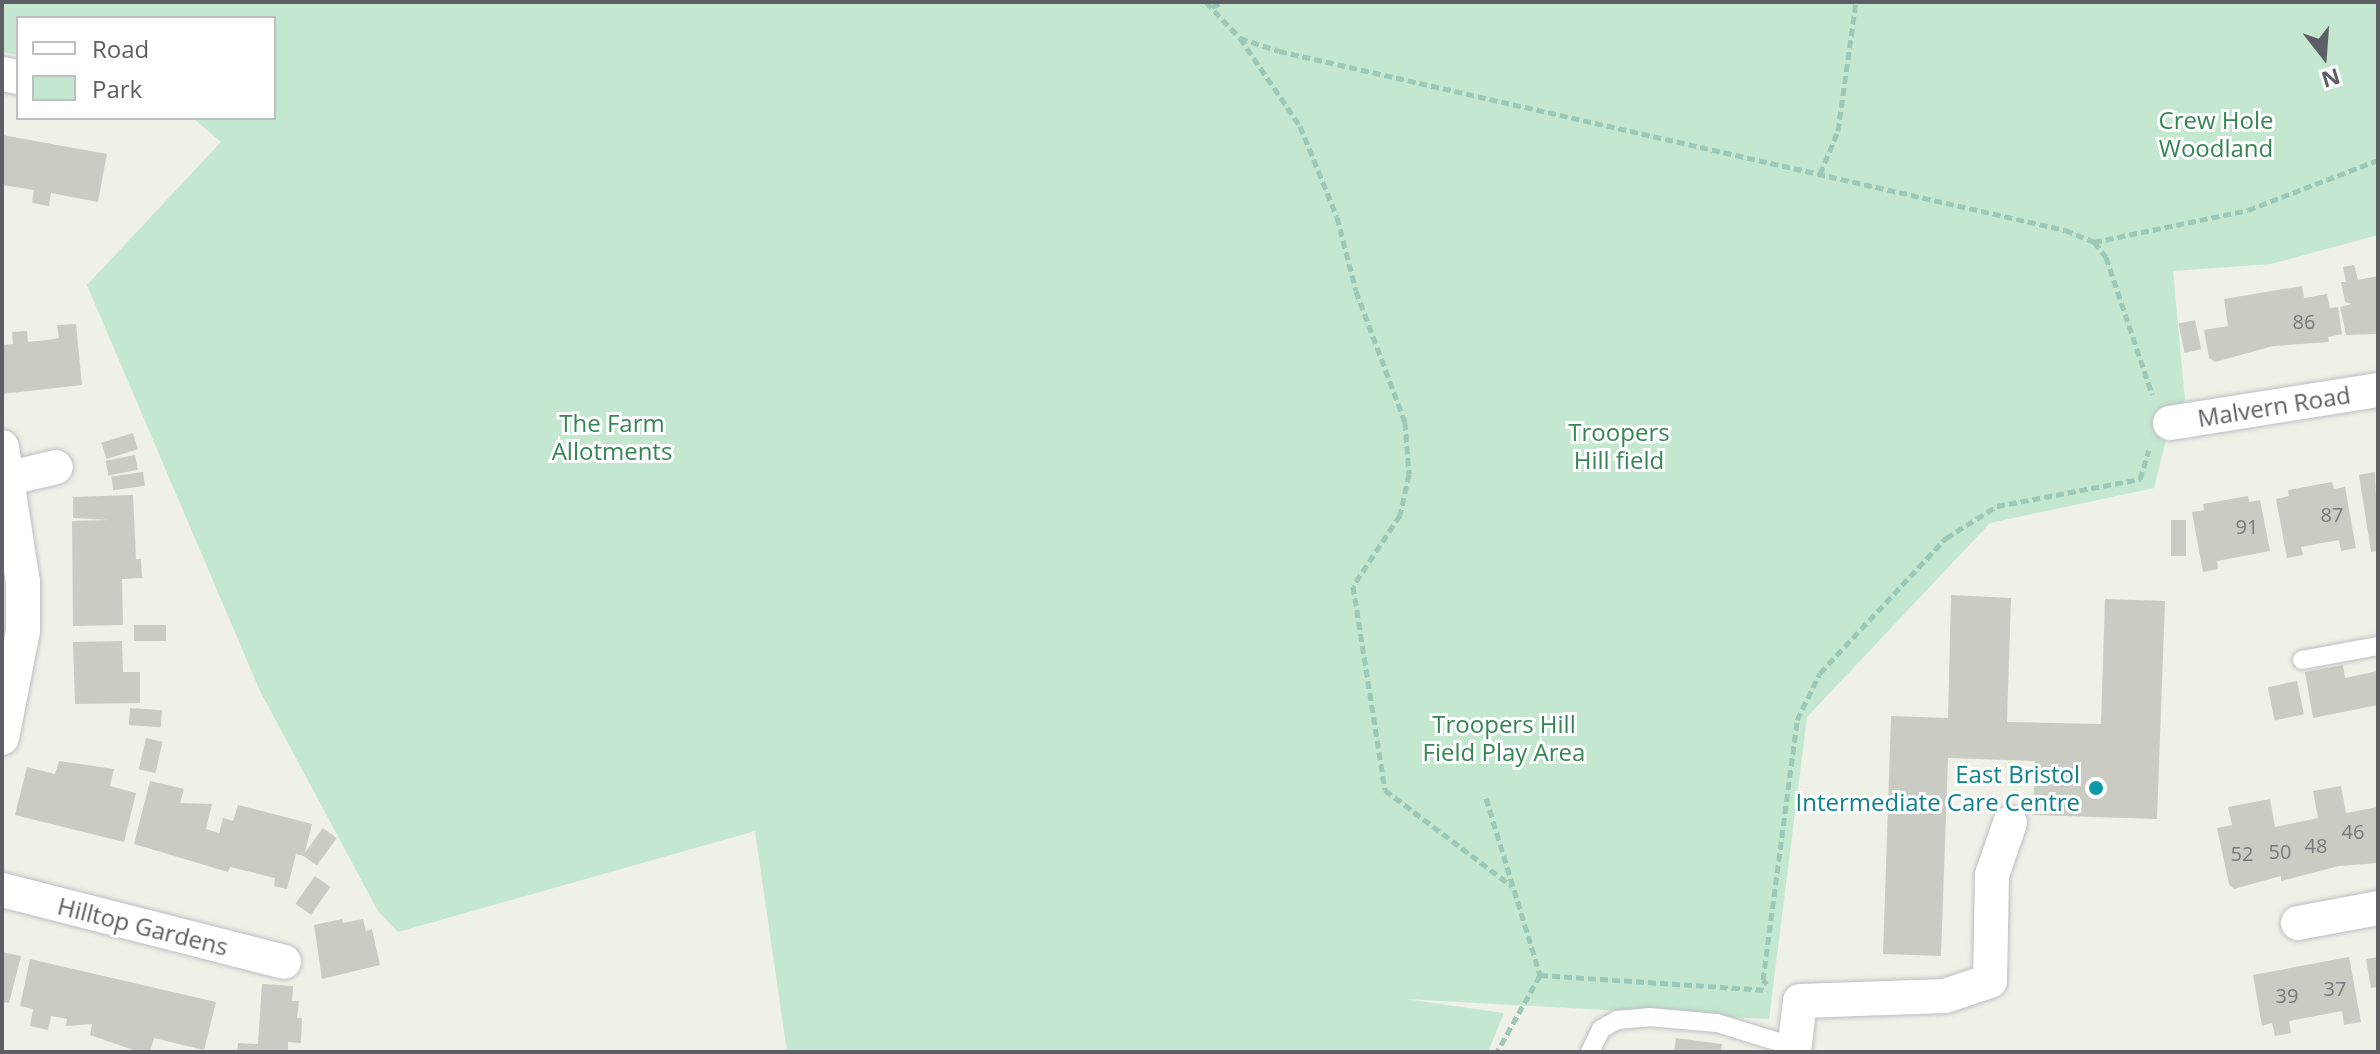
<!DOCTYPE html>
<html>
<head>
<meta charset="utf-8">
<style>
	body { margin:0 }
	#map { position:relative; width:2380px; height:1054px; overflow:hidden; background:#eff0e6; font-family:"Open Sans",sans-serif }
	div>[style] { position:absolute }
	.green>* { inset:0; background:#c3e7cf }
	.building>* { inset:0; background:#cacbc2; transform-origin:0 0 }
	.path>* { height:5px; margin-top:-2.5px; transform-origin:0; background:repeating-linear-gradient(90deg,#9cc8b7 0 8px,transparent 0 12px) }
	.roads { filter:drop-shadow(0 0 2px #bdbdc4) drop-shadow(0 0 2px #bdbdc4) }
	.lane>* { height:18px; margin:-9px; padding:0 9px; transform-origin:9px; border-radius:9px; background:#fff }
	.street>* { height:34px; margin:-17px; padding:0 17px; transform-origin:17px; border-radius:17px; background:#fff }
	.dots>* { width:22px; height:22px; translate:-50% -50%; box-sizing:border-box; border:4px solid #fff; border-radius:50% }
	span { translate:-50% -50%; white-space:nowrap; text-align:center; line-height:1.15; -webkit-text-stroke:6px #fff; paint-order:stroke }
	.number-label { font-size:20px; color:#78797d }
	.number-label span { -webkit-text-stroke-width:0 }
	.park-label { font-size:24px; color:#368554 }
	.street-label { font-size:24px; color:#5d5e66 }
	.culture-label { font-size:24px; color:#0d838f }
	.right { translate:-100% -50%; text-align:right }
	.frame { position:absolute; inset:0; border:4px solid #5d5e66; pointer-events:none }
	.legend { position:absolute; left:16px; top:16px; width:260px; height:104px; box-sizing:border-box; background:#fff; border:2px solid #bebfc2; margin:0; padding:10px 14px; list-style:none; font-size:24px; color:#5d5e66 }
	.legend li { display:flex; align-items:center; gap:16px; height:40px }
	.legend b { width:40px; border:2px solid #bebfc2 }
	.north { position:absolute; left:2284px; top:16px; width:80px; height:80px; -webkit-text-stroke:6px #fff; paint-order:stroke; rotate:163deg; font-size:22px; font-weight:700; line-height:32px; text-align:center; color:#5d5e66 }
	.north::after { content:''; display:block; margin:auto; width:28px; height:36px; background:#5d5e66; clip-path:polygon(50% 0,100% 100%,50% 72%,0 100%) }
</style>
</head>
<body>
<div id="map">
	<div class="green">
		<i style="clip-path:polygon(2px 2px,2378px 2px,2378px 235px,2271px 264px,2173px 271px,2185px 400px,2170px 423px,2154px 488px,1990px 523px,1807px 717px,1769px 1019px,1405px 999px,1504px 1013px,1488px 1052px,787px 1052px,755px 831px,398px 932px,378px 911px,260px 691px,87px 285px,221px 142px,193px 118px,274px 118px,274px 18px,18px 18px,18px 55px,2px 52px)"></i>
	</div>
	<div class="building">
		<i style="clip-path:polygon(2px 135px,107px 154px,98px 202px,51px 193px,49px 206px,32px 203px,34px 190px,2px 185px)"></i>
		<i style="clip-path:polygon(2354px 265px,2358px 280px,2378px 276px,2378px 334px,2346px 335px,2340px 307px,2352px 304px,2345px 302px,2341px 282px,2346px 282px,2343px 267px)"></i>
		<i style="clip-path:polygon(2302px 286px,2304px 298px,2327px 294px,2330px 308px,2338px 307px,2342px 334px,2328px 337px,2329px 342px,2273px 346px,2215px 362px,2209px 358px,2204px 330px,2228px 326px,2224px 299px)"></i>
		<i style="left:2195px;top:320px;width:30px;height:17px;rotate:78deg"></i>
		<i style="clip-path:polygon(76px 324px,82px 385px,2px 394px,2px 345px,13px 344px,12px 332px,27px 331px,28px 342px,47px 340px,59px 338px,57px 325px)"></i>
		<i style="left:133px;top:433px;width:17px;height:33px;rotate:73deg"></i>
		<i style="left:135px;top:455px;width:15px;height:30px;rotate:79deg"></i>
		<i style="left:143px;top:472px;width:14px;height:32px;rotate:82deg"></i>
		<i style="clip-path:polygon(2375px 472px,2378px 551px,2371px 552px,2359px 475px)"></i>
		<i style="clip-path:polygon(2332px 482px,2334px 489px,2345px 487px,2356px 548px,2341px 551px,2339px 540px,2301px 547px,2303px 555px,2287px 558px,2276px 499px,2289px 496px,2288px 490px)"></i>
		<i style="clip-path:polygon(133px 495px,136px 559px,141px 559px,142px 578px,122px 579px,123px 625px,73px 626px,72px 521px,109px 520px,73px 518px,73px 497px)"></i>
		<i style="clip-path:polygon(2248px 496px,2249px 502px,2260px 500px,2270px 551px,2217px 561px,2218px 569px,2203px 572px,2192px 512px,2204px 510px,2203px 504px)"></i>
		<i style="left:2171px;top:520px;width:15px;height:36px"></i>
		<i style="clip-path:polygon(1951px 595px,2011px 598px,2007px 722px,2101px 724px,2105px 599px,2165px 601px,2157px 819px,2033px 815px,2035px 761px,1948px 758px,1941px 956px,1883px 954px,1891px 716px,1948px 718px)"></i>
		<i style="left:134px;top:625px;width:32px;height:16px"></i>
		<i style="clip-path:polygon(122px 641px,123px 672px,140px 672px,140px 703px,75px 704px,73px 642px)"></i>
		<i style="clip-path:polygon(2343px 665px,2345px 678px,2378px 671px,2378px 705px,2313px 718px,2305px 672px)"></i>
		<i style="left:2297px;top:681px;width:34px;height:30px;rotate:78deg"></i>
		<i style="left:130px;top:708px;width:32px;height:17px;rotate:4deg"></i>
		<i style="left:146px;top:738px;width:17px;height:32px;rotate:13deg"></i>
		<i style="clip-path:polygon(59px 761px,114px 769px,110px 786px,136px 793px,124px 842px,15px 815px,27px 767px,55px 774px)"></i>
		<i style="clip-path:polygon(150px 781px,184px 789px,180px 803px,212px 804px,206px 829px,219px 833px,223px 818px,233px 821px,238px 805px,312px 824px,304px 856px,296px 854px,287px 889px,274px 886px,275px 878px,230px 867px,228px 872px,134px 844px)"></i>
		<i style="clip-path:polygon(2341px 786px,2346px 813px,2378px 807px,2378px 863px,2339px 866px,2281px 881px,2281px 876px,2234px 889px,2229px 884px,2217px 828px,2232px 825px,2228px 807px,2270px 799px,2275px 827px,2318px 818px,2313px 791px)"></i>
		<i style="left:323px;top:828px;width:17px;height:34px;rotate:36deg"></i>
		<i style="left:315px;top:876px;width:19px;height:34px;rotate:35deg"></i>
		<i style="clip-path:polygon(342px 919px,343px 923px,363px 919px,366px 931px,372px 929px,380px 965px,322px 979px,314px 925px)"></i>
		<i style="clip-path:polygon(2px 952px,21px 956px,9px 1003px,2px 1002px)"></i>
		<i style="clip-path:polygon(2349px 957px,2361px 1022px,2344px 1025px,2342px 1011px,2289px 1021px,2291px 1033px,2275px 1036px,2272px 1023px,2262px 1026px,2253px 975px)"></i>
		<i style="clip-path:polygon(2378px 957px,2378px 987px,2371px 988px,2366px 959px)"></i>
		<i style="clip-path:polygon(30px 959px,216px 1002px,204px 1050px,154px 1038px,150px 1052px,139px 1052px,90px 1035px,92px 1024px,66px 1026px,67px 1019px,51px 1016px,48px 1030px,30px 1026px,33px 1009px,20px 1006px)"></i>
		<i style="clip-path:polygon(262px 984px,293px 986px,292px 1001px,299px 1001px,297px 1018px,302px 1018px,301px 1043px,288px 1042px,288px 1052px,237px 1052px,238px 1043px,258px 1044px)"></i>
		<i style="clip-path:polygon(1676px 1038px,1722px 1044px,1721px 1052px,1674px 1052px)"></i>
	</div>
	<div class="path">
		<i style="left:1206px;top:2px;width:50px;rotate:46.6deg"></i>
		<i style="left:1240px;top:38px;width:41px;rotate:18.4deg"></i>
		<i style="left:1279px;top:51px;width:806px;rotate:12.83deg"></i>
		<i style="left:2065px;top:230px;width:31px;rotate:22deg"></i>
		<i style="left:2094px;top:242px;width:19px;rotate:51deg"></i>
		<i style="left:2106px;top:257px;width:145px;rotate:71.4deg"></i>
		<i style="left:1212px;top:7px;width:12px;rotate:-24deg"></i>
		<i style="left:1240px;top:38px;width:107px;rotate:55.7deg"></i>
		<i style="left:1300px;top:126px;width:98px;rotate:67.9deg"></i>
		<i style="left:1337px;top:217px;width:76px;rotate:75.6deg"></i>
		<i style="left:1356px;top:291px;width:140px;rotate:69.5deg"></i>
		<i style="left:1405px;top:422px;width:52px;rotate:85.6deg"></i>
		<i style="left:1409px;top:474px;width:42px;rotate:102.4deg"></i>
		<i style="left:1400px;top:515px;width:85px;rotate:123.5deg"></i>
		<i style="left:1353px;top:586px;width:206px;rotate:81.1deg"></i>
		<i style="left:1385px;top:790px;width:159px;rotate:37.1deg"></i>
		<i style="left:1820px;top:174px;width:47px;rotate:-67.3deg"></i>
		<i style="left:1838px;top:131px;width:130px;rotate:-82.1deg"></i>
		<i style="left:2094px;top:242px;width:157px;rotate:-11.7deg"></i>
		<i style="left:2248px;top:210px;width:139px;rotate:-21deg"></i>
		<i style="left:1486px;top:798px;width:185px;rotate:73deg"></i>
		<i style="left:1540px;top:975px;width:88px;rotate:119.2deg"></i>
		<i style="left:1540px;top:975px;width:228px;rotate:3.8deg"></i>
		<i style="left:1767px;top:984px;width:6px;rotate:-135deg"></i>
		<i style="left:1763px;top:980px;width:262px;rotate:-82.5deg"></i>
		<i style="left:1797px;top:720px;width:52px;rotate:-63.9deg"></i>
		<i style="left:1820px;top:673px;width:185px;rotate:-47deg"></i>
		<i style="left:1946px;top:538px;width:60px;rotate:-32.1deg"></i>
		<i style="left:1997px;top:506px;width:146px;rotate:-10.7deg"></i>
		<i style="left:2140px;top:479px;width:30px;rotate:-73deg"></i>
	</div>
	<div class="roads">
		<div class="lane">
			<i style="left:2302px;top:660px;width:77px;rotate:-10.4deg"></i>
			<i style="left:1590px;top:1052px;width:25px;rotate:-64deg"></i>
			<i style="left:1601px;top:1029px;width:18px;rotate:-29deg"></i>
			<i style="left:1617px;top:1020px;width:32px;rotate:-5deg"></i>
			<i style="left:1649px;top:1017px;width:68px;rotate:5deg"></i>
			<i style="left:1717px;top:1023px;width:82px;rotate:17.1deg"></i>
		</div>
		<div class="street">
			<i style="left:2px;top:74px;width:16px;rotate:11deg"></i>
			<i style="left:2170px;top:423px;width:211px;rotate:-9deg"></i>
			<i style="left:2px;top:447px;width:137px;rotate:81.2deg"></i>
			<i style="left:23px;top:582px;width:49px;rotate:90deg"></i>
			<i style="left:23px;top:631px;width:109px;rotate:101.1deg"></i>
			<i style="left:10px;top:478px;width:47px;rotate:-13.4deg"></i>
			<i style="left:2px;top:890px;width:291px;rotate:14.3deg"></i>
			<i style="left:2298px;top:923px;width:81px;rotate:-10.6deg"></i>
			<i style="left:1794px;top:1052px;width:51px;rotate:-83.3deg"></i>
			<i style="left:1800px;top:1001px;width:145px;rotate:-2deg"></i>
			<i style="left:1945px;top:996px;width:47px;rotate:-18.4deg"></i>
			<i style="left:1990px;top:981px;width:106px;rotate:-88.9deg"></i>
			<i style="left:1992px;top:875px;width:55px;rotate:-70.9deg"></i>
		</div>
	</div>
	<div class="dots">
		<i style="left:2096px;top:788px;background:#0f9aa8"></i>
	</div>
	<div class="number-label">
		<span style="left:2304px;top:321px">86</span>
		<span style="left:2332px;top:514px">87</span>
		<span style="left:2247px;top:526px">91</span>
		<span style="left:2353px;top:831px">46</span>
		<span style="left:2316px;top:845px">48</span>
		<span style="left:2280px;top:851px">50</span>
		<span style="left:2242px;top:853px">52</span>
		<span style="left:2335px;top:988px">37</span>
		<span style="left:2287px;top:995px">39</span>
	</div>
	<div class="park-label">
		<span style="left:2216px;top:134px">Crew Hole<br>Woodland</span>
		<span style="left:612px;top:437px">The Farm<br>Allotments</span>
		<span style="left:1619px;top:446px">Troopers<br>Hill field</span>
		<span style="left:1504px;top:738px">Troopers Hill<br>Field Play Area</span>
	</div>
	<div class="street-label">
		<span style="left:2274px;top:406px;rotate:-9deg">Malvern Road</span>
		<span style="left:143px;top:926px;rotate:14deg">Hilltop Gardens</span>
	</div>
	<div class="culture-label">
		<span class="right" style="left:2080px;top:788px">East Bristol<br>Intermediate Care Centre</span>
	</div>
	<div class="frame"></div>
	<ul class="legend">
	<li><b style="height:10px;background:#fff"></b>Road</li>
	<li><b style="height:22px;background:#c3e7cf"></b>Park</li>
	</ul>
	<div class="north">N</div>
</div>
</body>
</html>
